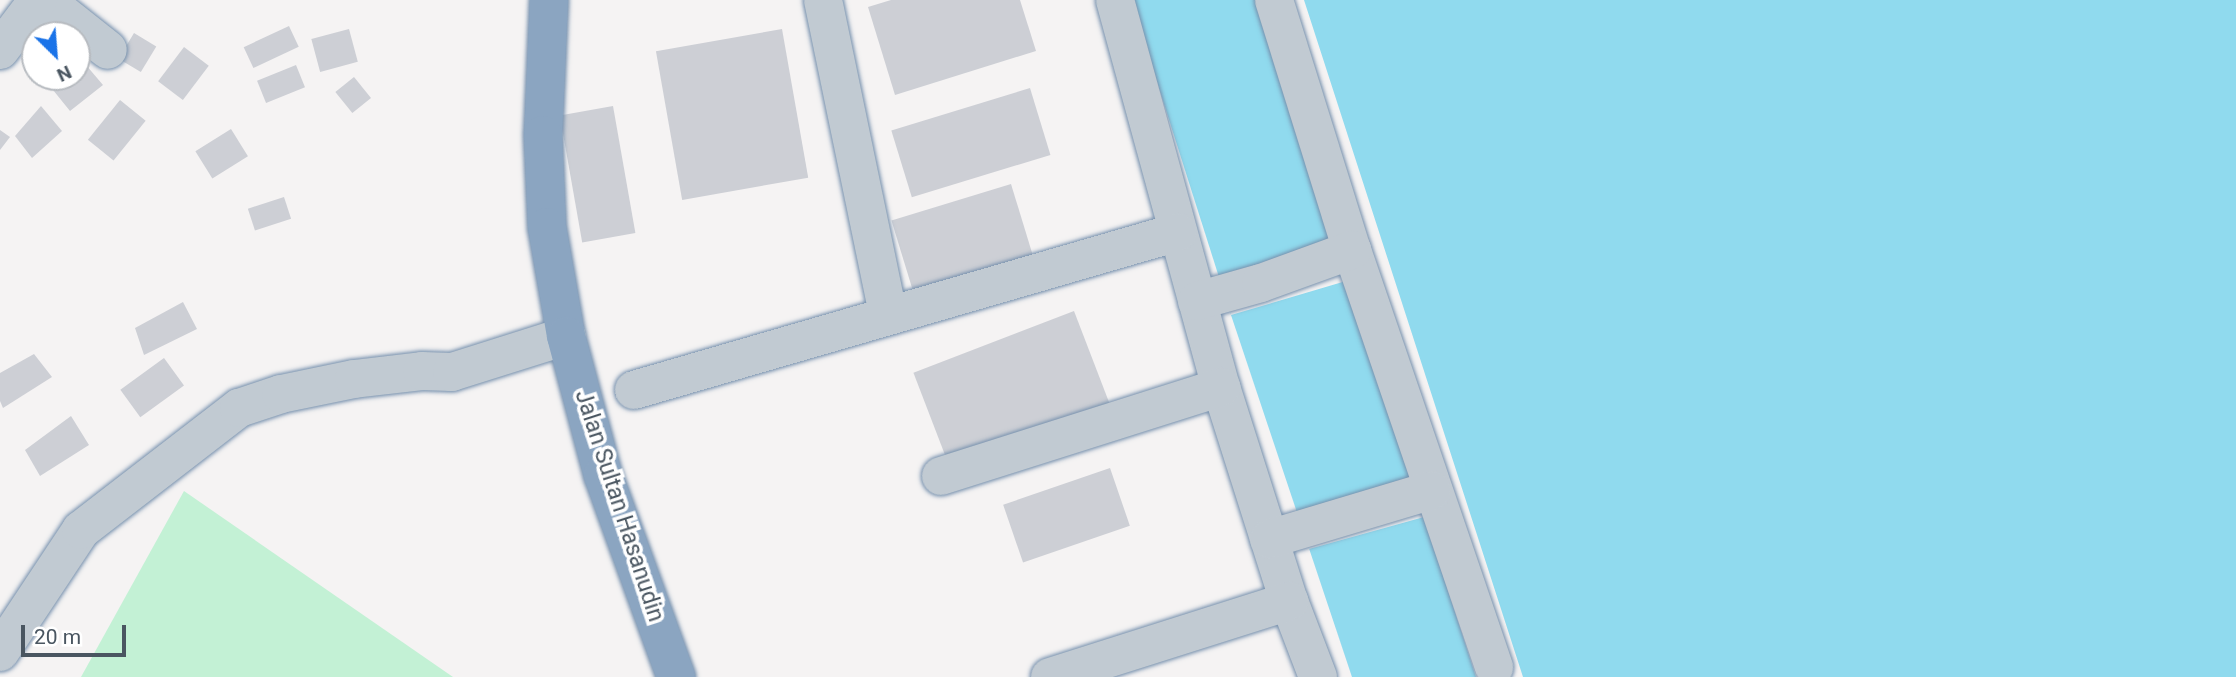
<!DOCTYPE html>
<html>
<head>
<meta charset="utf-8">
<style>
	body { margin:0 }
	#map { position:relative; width:2236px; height:677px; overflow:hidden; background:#f5f3f3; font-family:Roboto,sans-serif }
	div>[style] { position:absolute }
	.green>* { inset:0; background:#c3f1d5 }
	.water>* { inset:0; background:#90daee }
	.pier>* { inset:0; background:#f5f3f3 }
	.building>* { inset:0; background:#cdcfd5; transform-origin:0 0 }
	.roads { filter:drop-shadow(0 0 2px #7690ad) drop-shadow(0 0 2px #7690ad) }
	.minor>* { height:38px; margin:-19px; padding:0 19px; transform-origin:19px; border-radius:19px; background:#c1cad2 }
	.highway>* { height:38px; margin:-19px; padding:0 19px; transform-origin:19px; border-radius:19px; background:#8ba5c1 }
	span { translate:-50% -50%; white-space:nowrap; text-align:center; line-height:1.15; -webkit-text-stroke:7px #fff; paint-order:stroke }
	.street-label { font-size:23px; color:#4a5661 }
	.north { position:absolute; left:21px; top:21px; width:70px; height:70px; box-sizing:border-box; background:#fff; border:2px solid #b7bbc0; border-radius:50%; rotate:155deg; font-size:19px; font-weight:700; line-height:28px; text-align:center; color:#4a5661 }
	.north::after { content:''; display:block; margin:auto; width:24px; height:32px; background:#1a73e8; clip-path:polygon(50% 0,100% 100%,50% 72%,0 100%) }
	.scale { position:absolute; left:21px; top:625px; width:105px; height:32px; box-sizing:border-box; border:4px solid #4a5661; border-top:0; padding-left:9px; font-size:21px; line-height:24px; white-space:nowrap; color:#4a5661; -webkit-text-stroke:5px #fff; paint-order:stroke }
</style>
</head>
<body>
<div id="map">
	<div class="green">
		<i style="clip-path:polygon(184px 491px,453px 677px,81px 677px)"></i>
	</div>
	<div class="water">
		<i style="clip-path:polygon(1131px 0,2236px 0,2236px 677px,1352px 677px,1231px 315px)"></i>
	</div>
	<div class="pier">
		<i style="clip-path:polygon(1255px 0,1304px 0,1523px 677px,1476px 677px,1424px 517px,1309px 549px,1298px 517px,1410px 477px,1346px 281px,1231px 315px,1221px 282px,1334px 242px)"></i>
	</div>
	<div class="building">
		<i style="clip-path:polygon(891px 0,1020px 0,1036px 51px,895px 95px,868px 7px)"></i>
		<i style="left:289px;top:26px;width:23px;height:50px;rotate:65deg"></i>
		<i style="left:349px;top:29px;width:34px;height:39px;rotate:75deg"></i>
		<i style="left:782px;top:29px;width:151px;height:128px;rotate:80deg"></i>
		<i style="left:134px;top:33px;width:26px;height:30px;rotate:31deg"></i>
		<i style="left:184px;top:47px;width:31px;height:43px;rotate:37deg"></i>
		<i style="clip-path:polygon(86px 65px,103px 85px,70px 111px,53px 90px,70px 77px,77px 77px,77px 71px)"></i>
		<i style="left:296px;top:65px;width:24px;height:42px;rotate:68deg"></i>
		<i style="left:354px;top:77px;width:27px;height:24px;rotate:51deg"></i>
		<i style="left:1030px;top:88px;width:70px;height:145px;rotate:73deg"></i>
		<i style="left:120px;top:100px;width:33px;height:51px;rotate:39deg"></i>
		<i style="clip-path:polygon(41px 106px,62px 131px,32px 158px,15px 136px)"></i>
		<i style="left:613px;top:106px;width:129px;height:54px;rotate:80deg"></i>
		<i style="left:231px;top:129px;width:32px;height:42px;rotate:58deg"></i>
		<i style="clip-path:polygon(0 130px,10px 137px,0 150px)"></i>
		<i style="left:1011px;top:184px;width:82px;height:125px;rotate:73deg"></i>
		<i style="left:284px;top:197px;width:23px;height:38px;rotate:72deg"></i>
		<i style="clip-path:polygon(183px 302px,197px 329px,144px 355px,135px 328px)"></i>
		<i style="left:1074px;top:311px;width:105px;height:172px;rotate:69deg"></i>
		<i style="clip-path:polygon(34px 354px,52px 377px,3px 408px,0 401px,0 373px)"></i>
		<i style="left:164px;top:358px;width:34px;height:54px;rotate:54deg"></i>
		<i style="clip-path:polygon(71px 416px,89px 445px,40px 476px,25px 450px)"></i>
		<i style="left:1110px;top:468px;width:61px;height:113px;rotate:71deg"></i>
	</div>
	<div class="roads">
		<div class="minor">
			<i style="left:45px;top:0;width:80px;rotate:38.4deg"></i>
			<i style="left:823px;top:0;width:322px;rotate:78.3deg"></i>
			<i style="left:1115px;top:0;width:401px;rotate:74.7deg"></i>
			<i style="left:1221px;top:387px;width:225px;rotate:72.4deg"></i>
			<i style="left:1289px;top:601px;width:81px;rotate:69.1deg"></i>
			<i style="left:1274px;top:0;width:262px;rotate:72.7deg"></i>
			<i style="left:1352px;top:250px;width:441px;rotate:71.2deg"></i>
			<i style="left:0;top:50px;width:63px;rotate:-52.8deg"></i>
			<i style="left:1197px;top:301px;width:66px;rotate:-15.7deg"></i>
			<i style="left:1261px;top:283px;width:97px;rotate:-19.9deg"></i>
			<i style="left:634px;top:390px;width:566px;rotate:-16.2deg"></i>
			<i style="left:941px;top:476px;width:294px;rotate:-17.6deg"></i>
			<i style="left:1269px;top:539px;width:170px;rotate:-16.7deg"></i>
			<i style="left:0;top:652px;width:146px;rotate:-56.4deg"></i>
			<i style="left:81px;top:530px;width:200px;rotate:-37.7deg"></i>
			<i style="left:239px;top:408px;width:44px;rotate:-18.4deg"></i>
			<i style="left:281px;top:394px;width:75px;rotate:-11.6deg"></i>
			<i style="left:354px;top:379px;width:68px;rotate:-6.7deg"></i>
			<i style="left:422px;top:371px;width:30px;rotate:2deg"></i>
			<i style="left:452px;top:372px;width:120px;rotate:-17.5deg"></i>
			<i style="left:1050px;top:677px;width:251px;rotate:-17.6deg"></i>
		</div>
		<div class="highway">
			<i style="left:549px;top:0;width:135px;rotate:92.5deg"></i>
			<i style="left:543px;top:135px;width:92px;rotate:87.5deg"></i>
			<i style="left:547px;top:227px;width:111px;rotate:80.1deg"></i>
			<i style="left:566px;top:336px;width:144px;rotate:75.1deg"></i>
			<i style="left:603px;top:475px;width:215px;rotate:70.1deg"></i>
		</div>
	</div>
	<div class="street-label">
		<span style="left:619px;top:506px;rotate:72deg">Jalan Sultan Hasanudin</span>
	</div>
	<div class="north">N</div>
	<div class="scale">20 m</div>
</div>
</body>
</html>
